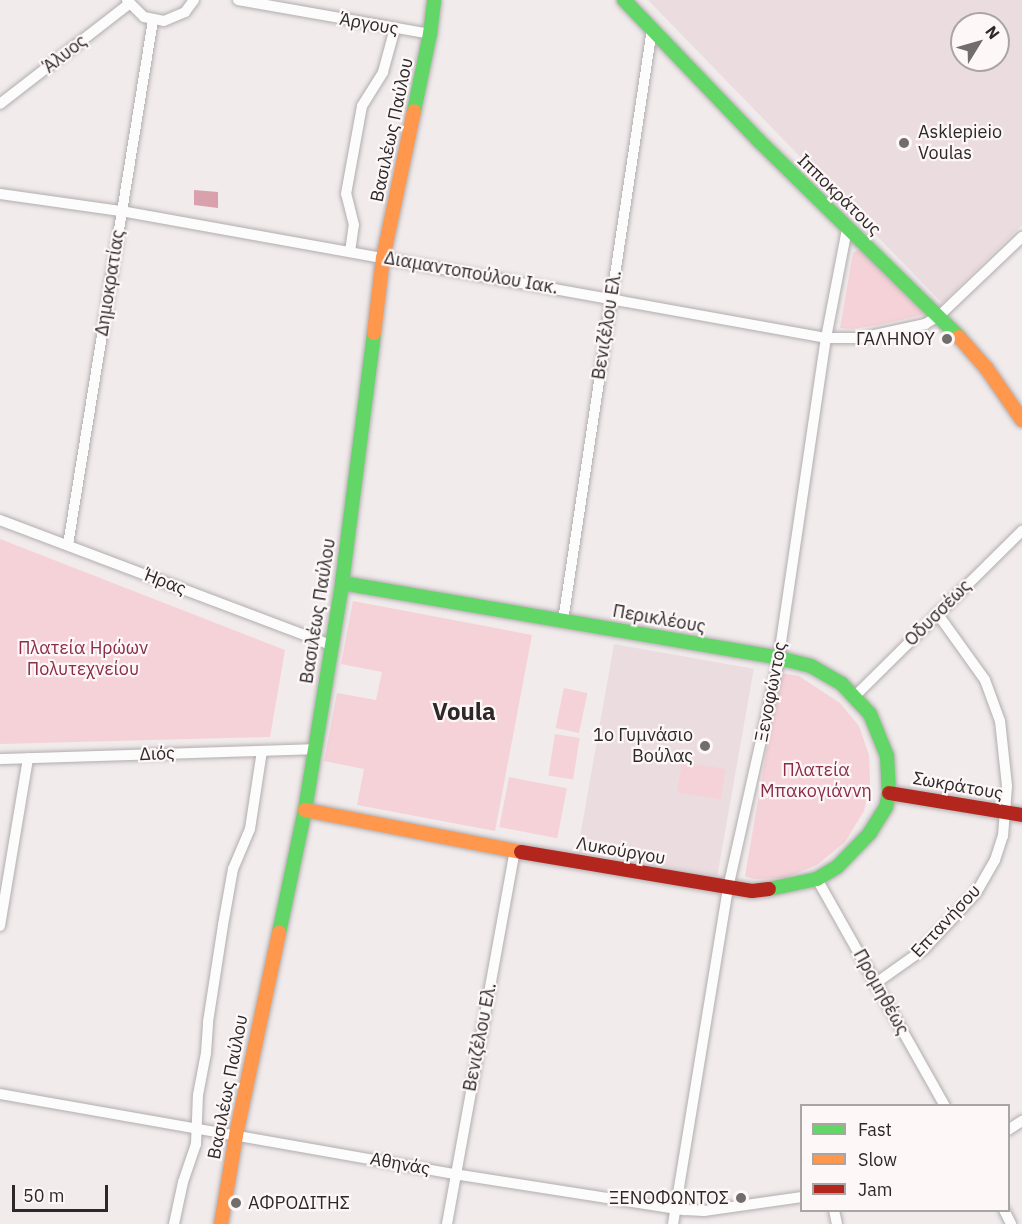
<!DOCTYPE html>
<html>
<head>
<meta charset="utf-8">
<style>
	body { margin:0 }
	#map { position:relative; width:1022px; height:1224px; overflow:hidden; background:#f1ebec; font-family:"IBM Plex Sans",sans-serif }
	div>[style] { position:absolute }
	.built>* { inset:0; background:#ebdddf; transform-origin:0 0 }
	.green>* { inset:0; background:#f5d2d7; transform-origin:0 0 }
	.water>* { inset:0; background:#d8a1ac }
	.roads { filter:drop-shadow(0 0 2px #b2adae) drop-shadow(0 0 2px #b2adae) }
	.street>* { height:10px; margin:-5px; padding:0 5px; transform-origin:5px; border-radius:5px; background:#fdfcfc }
	.fast>* { height:14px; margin:-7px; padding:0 7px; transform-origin:7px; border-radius:7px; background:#63d668 }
	.slow>* { height:14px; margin:-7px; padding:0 7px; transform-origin:7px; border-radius:7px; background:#ff974d }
	.jam>* { height:14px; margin:-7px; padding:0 7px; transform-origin:7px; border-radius:7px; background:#b3261e }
	.dots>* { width:16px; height:16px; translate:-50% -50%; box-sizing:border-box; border:3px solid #fef7f8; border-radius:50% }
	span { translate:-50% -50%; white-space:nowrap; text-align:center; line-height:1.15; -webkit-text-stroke:4.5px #fef7f8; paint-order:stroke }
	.street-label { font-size:18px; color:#2d2929 }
	.poi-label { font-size:18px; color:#2d2929 }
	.left { translate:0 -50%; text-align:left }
	.right { translate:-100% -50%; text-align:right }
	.park-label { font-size:18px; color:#8a2e47 }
	.district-label { font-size:24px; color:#2d2929; font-weight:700 }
	.legend { position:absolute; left:800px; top:1104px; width:210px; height:108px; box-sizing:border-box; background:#fef7f8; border:2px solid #aaa5a5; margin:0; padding:8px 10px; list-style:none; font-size:18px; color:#2d2929 }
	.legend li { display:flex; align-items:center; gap:12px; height:30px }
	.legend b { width:30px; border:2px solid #aaa5a5 }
	.north { position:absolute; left:950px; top:12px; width:60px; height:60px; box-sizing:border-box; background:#fef7f8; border:2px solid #aaa5a5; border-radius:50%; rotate:53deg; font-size:16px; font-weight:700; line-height:24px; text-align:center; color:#2d2929 }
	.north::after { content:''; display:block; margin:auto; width:21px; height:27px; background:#726d6d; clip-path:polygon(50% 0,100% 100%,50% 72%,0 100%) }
	.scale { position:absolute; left:12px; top:1185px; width:96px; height:27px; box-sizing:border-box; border:3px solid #2d2929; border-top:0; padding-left:8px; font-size:18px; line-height:21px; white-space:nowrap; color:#2d2929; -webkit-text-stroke:4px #fef7f8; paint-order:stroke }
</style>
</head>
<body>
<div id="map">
	<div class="built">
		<i style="clip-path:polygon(evenodd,648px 0,1022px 0,1022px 225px,942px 303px,648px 0,962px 24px,998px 24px,998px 60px,962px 60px,962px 24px)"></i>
		<i style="left:614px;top:644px;width:142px;height:210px;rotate:10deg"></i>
	</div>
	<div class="green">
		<i style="clip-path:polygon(857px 250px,860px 250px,926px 314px,879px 325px,853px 329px,840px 328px,853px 253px)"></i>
		<i style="clip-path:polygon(0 539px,285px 650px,270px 737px,0 744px)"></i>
		<i style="clip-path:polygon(353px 601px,532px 635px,495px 831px,357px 805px,364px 769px,324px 761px,337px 693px,376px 700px,382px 672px,341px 664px)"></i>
		<i style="clip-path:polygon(780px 673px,799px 676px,840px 703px,859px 726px,869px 755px,870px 783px,864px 811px,845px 842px,817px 865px,785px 878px,753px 879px,745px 876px)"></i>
		<i style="left:564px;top:688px;width:24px;height:41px;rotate:12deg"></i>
		<i style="left:555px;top:734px;width:25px;height:42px;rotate:9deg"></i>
		<i style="left:682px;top:762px;width:44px;height:31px;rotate:9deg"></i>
		<i style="left:509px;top:777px;width:59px;height:51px;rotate:11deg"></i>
	</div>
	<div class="water">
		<i style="clip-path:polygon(194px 190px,218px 192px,218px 208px,194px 205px)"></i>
	</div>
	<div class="roads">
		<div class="street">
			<i style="left:127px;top:0;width:24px;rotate:45deg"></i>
			<i style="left:144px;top:17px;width:20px;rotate:11deg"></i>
			<i style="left:164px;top:21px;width:23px;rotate:-23deg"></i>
			<i style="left:185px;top:12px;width:15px;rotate:-53deg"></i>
			<i style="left:238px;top:0;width:195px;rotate:10deg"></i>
			<i style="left:0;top:104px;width:163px;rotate:-37.8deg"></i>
			<i style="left:0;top:194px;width:122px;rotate:8deg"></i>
			<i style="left:121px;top:211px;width:716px;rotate:10.21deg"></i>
			<i style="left:826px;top:338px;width:35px"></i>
			<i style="left:861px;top:338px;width:66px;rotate:-12.3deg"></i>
			<i style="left:925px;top:324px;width:16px;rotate:-30deg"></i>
			<i style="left:939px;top:316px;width:115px;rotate:-43.6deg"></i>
			<i style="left:350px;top:252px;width:27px;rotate:-82deg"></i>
			<i style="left:354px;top:225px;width:32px;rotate:-104deg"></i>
			<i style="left:346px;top:194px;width:89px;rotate:-79.7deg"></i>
			<i style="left:362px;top:106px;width:40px;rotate:-58deg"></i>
			<i style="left:383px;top:72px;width:46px;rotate:-74.7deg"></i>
			<i style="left:0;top:520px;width:354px;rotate:20.7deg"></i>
			<i style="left:68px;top:545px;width:532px;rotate:-80.8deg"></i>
			<i style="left:563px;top:621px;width:599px;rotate:-81.45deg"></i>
			<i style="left:855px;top:696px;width:235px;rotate:-44.7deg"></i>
			<i style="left:0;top:759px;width:315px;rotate:-1.8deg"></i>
			<i style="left:817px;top:879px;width:261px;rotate:60.6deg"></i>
			<i style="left:0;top:926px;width:170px;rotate:-80.5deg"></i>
			<i style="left:876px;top:983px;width:59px;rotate:-35.3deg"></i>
			<i style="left:924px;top:949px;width:76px;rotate:-47.1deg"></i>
			<i style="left:976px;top:893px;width:38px;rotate:-60deg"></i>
			<i style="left:995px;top:860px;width:25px;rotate:-72deg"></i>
			<i style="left:1003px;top:836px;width:50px;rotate:-85.4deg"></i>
			<i style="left:1007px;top:786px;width:65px;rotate:-96.1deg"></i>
			<i style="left:1000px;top:721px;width:44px;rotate:-110.1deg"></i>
			<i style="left:985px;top:680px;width:82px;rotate:-125.6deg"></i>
			<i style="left:0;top:1094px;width:461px;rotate:10deg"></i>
			<i style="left:454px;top:1174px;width:234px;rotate:8.9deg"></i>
			<i style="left:685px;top:1210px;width:19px;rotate:3deg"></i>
			<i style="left:704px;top:1211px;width:99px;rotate:-8.1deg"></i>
			<i style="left:1008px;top:1130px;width:17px;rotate:-33deg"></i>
			<i style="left:834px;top:1210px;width:14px;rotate:78deg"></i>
			<i style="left:1004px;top:1210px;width:16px;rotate:63deg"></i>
			<i style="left:174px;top:1224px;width:43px;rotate:-77.9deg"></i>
			<i style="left:183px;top:1182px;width:40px;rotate:-71.1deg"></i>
			<i style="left:196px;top:1144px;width:49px;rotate:-87.7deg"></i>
			<i style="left:198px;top:1095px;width:43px;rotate:-79.2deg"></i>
			<i style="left:206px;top:1053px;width:31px;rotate:-86deg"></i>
			<i style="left:208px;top:1022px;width:98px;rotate:-81.2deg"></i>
			<i style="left:223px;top:925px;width:57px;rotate:-79.9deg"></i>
			<i style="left:233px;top:869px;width:43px;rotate:-67deg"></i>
			<i style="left:250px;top:829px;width:79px;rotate:-81.3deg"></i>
			<i style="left:447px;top:1224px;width:379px;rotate:-79.7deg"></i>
			<i style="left:673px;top:1224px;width:340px;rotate:-80.7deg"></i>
			<i style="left:728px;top:888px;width:224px;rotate:-77.4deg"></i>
			<i style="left:777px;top:669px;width:335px;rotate:-81.6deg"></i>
			<i style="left:826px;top:338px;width:111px;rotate:-79.1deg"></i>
		</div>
		<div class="fast">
			<i style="left:624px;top:0;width:195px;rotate:46.2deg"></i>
			<i style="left:759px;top:141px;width:280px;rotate:44.4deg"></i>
			<i style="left:414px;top:111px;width:79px;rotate:-78.3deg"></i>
			<i style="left:430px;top:34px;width:34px;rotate:-83deg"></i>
			<i style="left:342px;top:583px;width:443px;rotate:9.7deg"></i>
			<i style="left:779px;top:658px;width:33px;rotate:14deg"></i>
			<i style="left:811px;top:666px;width:36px;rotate:30deg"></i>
			<i style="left:842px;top:684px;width:41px;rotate:47deg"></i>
			<i style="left:870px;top:714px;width:45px;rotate:68deg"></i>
			<i style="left:887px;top:756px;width:37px;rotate:87deg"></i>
			<i style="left:889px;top:793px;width:14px;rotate:102deg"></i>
			<i style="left:886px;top:807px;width:31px;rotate:122deg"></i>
			<i style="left:870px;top:833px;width:47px;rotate:134.1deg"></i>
			<i style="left:837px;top:867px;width:23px;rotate:149deg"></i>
			<i style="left:817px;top:879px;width:49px;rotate:168.2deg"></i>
			<i style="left:279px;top:933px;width:126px;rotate:-78.1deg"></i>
			<i style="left:305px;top:810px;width:230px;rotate:-80.7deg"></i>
			<i style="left:342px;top:583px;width:252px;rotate:-82.7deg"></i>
		</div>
		<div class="slow">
			<i style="left:374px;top:333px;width:76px;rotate:-83.2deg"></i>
			<i style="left:383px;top:258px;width:150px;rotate:-78.1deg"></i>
			<i style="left:959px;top:337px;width:43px;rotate:48.8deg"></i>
			<i style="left:987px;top:369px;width:62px;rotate:55.5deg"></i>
			<i style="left:305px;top:810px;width:220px;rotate:11deg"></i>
			<i style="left:221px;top:1224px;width:90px;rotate:-80.4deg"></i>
			<i style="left:236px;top:1135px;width:207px;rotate:-78deg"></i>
		</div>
		<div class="jam">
			<i style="left:889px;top:793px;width:135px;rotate:9.4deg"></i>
			<i style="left:521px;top:852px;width:234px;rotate:9.6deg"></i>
			<i style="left:752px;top:891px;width:17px;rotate:-7deg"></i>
		</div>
	</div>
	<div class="dots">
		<i style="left:904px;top:143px;background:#726d6d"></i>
		<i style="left:947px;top:339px;background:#726d6d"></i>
		<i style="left:705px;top:746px;background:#726d6d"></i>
		<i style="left:741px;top:1198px;background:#726d6d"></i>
		<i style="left:236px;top:1203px;background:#726d6d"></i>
	</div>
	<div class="street-label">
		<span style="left:369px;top:24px;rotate:10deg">Άργους</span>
		<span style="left:65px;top:54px;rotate:-38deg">Άλυος</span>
		<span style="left:392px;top:130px;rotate:-78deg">Βασιλέως Παύλου</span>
		<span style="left:839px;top:195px;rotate:44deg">Ιπποκράτους</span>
		<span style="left:471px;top:273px;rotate:10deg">Διαμαντοπούλου Ιακ.</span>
		<span style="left:110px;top:283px;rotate:-81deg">Δημοκρατίας</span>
		<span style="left:607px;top:325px;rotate:-81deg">Βενιζέλου Ελ.</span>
		<span style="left:165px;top:582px;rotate:21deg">Ήρας</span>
		<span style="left:318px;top:611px;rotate:-81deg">Βασιλέως Παύλου</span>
		<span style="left:938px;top:613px;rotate:-45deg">Οδυσσέως</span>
		<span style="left:659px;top:619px;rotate:10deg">Περικλέους</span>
		<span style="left:771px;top:692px;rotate:-79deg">Ξενοφώντος</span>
		<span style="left:157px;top:754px;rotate:-2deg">Διός</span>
		<span style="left:958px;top:786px;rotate:10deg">Σωκράτους</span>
		<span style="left:621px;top:851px;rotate:10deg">Λυκούργου</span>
		<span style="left:946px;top:921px;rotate:-47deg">Επτανήσου</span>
		<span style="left:881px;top:992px;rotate:61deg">Προμηθέως</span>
		<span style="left:480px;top:1037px;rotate:-79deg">Βενιζέλου Ελ.</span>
		<span style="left:228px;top:1087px;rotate:-79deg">Βασιλέως Παύλου</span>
		<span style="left:400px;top:1164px;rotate:10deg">Αθηνάς</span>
	</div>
	<div class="poi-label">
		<span class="left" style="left:918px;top:143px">Asklepieio<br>Voulas</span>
		<span class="right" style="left:935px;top:339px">ΓΑΛΗΝΟΥ</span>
		<span class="right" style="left:693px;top:746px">1ο Γυμνάσιο<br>Βούλας</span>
		<span class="right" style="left:729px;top:1198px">ΞΕΝΟΦΩΝΤΟΣ</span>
		<span class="left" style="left:248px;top:1203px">ΑΦΡΟΔΙΤΗΣ</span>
	</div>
	<div class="park-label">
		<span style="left:83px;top:659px">Πλατεία Ηρώων<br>Πολυτεχνείου</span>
		<span style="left:816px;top:781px">Πλατεία<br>Μπακογιάννη</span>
	</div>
	<div class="district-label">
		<span style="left:464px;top:712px">Voula</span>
	</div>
	<ul class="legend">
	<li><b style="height:8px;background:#63d668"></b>Fast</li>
	<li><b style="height:8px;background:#ff974d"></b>Slow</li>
	<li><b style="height:8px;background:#b3261e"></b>Jam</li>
	</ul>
	<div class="north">N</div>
	<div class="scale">50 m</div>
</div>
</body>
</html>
